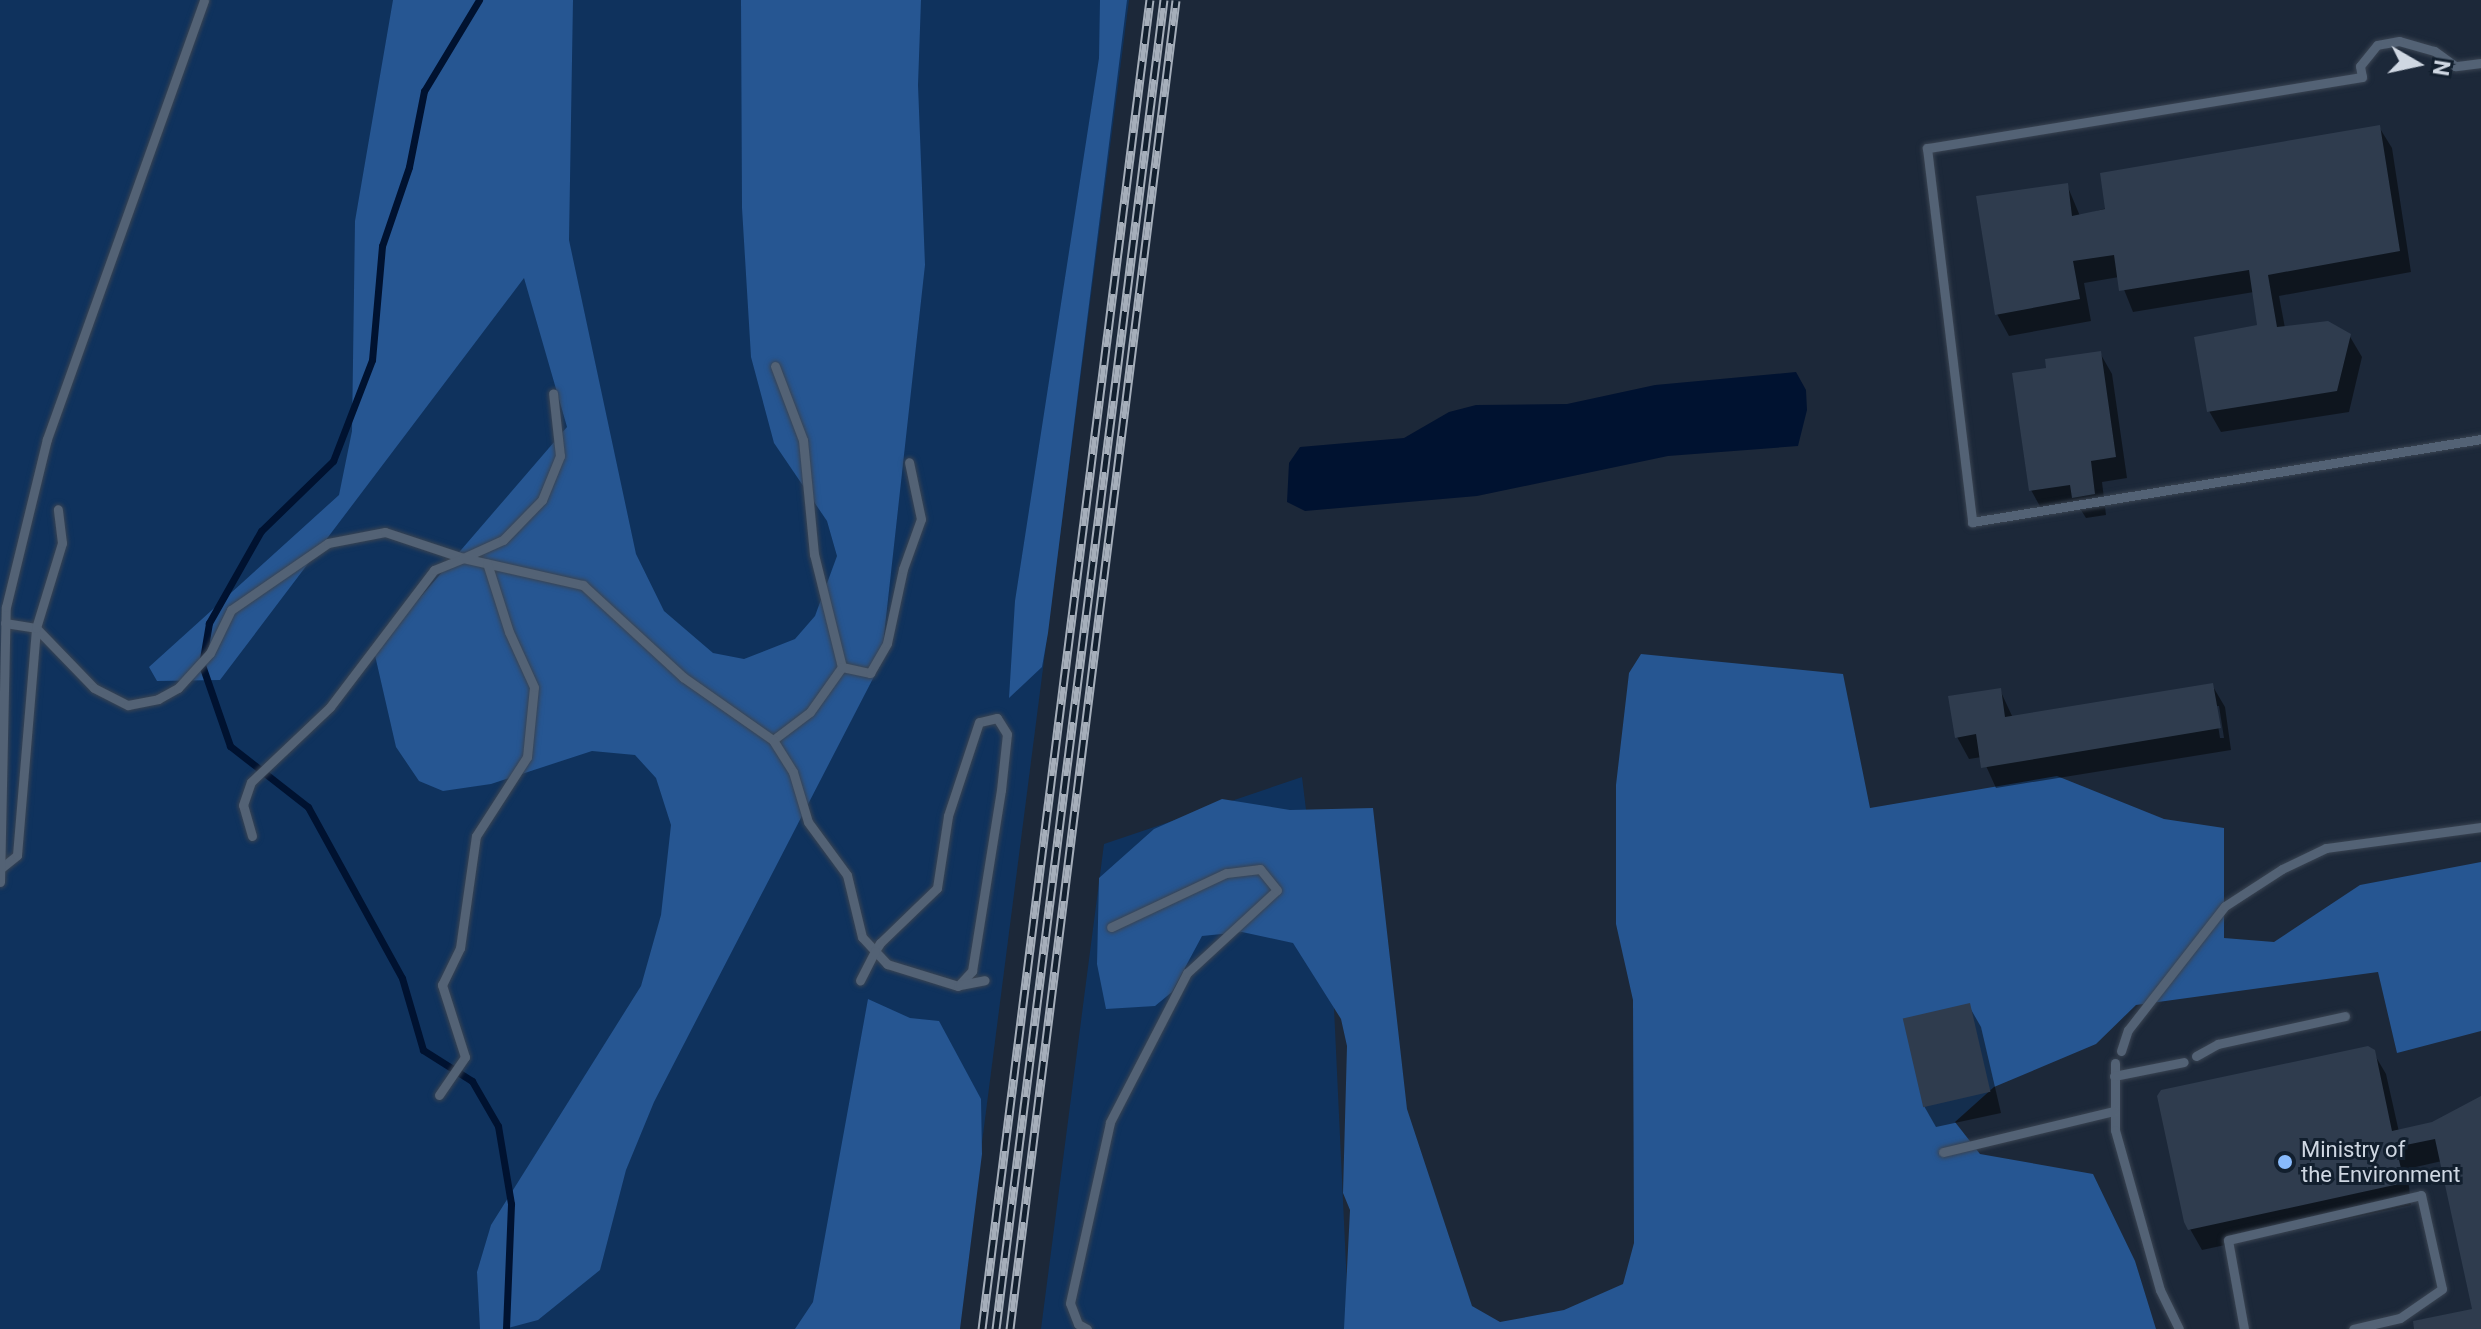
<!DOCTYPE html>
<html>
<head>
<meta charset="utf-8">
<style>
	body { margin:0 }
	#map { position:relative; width:2481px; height:1329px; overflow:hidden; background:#1c2839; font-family:Roboto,sans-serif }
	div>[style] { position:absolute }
	.green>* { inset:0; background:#0f325d }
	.forest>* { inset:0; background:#265692 }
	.water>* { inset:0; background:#001230 }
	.shadow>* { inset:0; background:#0007 }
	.stream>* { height:7px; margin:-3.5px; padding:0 3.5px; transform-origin:3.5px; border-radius:3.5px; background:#001230 }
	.building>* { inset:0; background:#2f3c4e; transform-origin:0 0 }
	.roads { filter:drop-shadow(0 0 2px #3a4452) drop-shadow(0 0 2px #3a4452) }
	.service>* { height:9px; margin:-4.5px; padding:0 4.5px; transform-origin:4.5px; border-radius:4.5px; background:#536275 }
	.rail>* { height:9px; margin-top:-4.5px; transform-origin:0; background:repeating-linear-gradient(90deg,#121f2e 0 18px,#a5aeba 0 36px); box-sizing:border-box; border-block:2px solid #a5aeba }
	.dots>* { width:22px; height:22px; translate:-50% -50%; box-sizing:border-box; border:4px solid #121f2e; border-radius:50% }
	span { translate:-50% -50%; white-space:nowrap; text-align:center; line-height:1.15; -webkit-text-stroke:6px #121f2e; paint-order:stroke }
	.poi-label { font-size:22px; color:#cfd7e2 }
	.left { translate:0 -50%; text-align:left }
	.north { position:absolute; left:2377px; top:24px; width:80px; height:80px; -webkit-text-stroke:6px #121f2e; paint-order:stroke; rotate:99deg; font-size:22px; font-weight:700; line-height:32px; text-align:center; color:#cfd7e2 }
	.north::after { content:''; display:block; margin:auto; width:28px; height:36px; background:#cfd7e2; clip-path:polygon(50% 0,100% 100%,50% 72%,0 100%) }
</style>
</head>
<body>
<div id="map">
	<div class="green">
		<i style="clip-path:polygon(0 0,1129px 0,958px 1329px,0 1329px)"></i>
		<i style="clip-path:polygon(1302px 777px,1324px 957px,1332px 965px,1349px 1329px,1041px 1329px,1104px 844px)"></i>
	</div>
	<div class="forest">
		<i style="clip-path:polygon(393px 0,573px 0,569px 240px,636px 554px,664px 611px,713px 653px,744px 659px,795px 639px,815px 616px,837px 556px,827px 521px,774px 443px,751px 357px,742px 208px,741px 0,921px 0,918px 85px,925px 265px,881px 663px,654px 1102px,626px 1170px,600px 1270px,538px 1320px,504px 1329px,480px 1329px,477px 1272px,491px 1225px,641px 986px,661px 915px,671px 825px,656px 778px,635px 755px,592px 751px,491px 784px,443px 791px,419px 781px,396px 747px,374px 651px,567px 427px,524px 278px,220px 680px,157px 681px,149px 667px,339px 495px,352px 431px,355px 221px)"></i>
		<i style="clip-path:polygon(1100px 0,1127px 0,1048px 633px,1042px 667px,1009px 698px,1015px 601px,1099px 58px)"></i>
		<i style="clip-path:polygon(1641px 654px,1843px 674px,1870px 808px,2057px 776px,2164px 819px,2224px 828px,2224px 938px,2274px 942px,2360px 885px,2481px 862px,2481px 1031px,2397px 1053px,2378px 972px,2136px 1005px,2096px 1044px,1994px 1087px,1955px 1122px,1980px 1154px,2093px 1174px,2135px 1261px,2156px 1329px,1344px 1329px,1350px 1210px,1343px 1193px,1347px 1046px,1341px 1019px,1293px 943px,1242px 932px,1202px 936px,1172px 992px,1155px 1006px,1106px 1009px,1097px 964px,1099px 878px,1154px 829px,1222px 799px,1290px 810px,1373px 808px,1407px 1109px,1472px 1306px,1500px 1322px,1564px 1310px,1623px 1284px,1634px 1243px,1633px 1000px,1616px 924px,1616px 785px,1629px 673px)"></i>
		<i style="clip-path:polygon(868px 999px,910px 1018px,939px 1021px,981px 1099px,982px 1154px,960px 1329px,795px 1329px,813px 1302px)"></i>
	</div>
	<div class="water">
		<i style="clip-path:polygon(1796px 372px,1806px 390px,1807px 410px,1798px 446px,1668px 456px,1477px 496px,1305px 511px,1287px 502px,1289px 463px,1300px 447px,1404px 438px,1449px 412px,1476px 405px,1567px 404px,1655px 385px)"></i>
	</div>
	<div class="shadow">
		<i style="clip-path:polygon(2379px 127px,2392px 148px,2411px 272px,2279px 296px,2285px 328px,2349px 335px,2362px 357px,2349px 412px,2221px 432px,2209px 411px,2259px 327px,2254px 292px,2133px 312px,2119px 277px,2084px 283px,2091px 321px,2009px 336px,1997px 314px,2067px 185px,2080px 216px)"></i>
		<i style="clip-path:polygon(2100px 353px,2112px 374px,2127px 478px,2102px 482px,2106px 515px,2086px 518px,2079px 507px,2043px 512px,2031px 490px,2048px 370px)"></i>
		<i style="clip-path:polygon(evenodd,2212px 685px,2225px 707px,2231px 750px,1996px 788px,1982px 757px,1969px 759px,1957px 737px,2000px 690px,2013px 718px,2212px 685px,2215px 706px,2219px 706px,2224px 738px,2220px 738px,2215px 706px)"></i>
		<i style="clip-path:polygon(1969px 1006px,1981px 1027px,2001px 1113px,1936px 1127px,1924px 1106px)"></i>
		<i style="clip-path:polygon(2373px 1052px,2386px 1074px,2399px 1132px,2432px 1124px,2481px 1099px,2481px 1329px,2424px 1329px,2475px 1310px,2442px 1161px,2407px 1169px,2411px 1205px,2202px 1250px,2190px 1229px)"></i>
	</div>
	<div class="stream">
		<i style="left:479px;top:0;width:106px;rotate:121.1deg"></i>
		<i style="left:424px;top:91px;width:77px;rotate:101.2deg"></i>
		<i style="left:409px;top:167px;width:83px;rotate:108.9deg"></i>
		<i style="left:382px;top:246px;width:114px;rotate:95deg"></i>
		<i style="left:372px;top:360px;width:108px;rotate:111.1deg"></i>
		<i style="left:333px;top:461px;width:100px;rotate:135.8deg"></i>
		<i style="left:261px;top:531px;width:106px;rotate:119.5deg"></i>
		<i style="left:209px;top:623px;width:43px;rotate:99.5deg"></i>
		<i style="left:202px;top:665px;width:86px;rotate:70.9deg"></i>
		<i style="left:230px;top:746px;width:99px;rotate:38deg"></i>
		<i style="left:308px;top:807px;width:195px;rotate:61.2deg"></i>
		<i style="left:402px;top:978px;width:75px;rotate:73.7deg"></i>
		<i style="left:423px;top:1050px;width:58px;rotate:32.3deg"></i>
		<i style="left:472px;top:1081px;width:52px;rotate:60deg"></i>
		<i style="left:498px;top:1126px;width:79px;rotate:80.5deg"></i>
		<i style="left:511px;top:1204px;width:125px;rotate:92.3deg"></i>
	</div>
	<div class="building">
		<i style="clip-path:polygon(2380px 125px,2400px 251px,2268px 275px,2277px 327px,2328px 321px,2351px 334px,2337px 391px,2207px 412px,2194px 337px,2257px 325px,2249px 270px,2119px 291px,2114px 255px,2073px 261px,2080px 299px,1995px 315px,1976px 196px,2068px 183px,2072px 216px,2105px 209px,2100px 173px)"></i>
		<i style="clip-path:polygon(2101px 351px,2116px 457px,2091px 461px,2095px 494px,2072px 498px,2070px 485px,2029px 491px,2012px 373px,2046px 368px,2045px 359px)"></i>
		<i style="clip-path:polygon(2213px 683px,2221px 728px,1981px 768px,1976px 734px,1955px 738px,1948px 696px,2001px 688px,2005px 717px)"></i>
		<i style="left:1970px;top:1003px;width:91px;height:69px;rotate:77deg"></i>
		<i style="clip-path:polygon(2368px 1046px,2375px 1050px,2392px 1131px,2432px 1122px,2481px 1096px,2481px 1329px,2414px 1329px,2413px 1321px,2472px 1309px,2435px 1139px,2396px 1147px,2403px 1177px,2399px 1184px,2188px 1230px,2184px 1222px,2157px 1096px,2161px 1090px)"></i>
	</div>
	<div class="roads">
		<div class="service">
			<i style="left:2481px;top:63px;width:26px;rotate:173deg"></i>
			<i style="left:2455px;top:66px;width:26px;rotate:-144deg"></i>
			<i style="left:2434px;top:51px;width:36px;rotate:-164deg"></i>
			<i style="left:2399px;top:41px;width:22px;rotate:170deg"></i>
			<i style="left:2377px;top:45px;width:27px;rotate:129deg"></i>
			<i style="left:2360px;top:66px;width:11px;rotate:80deg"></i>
			<i style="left:2362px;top:77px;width:441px;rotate:170.7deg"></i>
			<i style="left:1927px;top:148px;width:377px;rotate:83.1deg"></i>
			<i style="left:1972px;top:522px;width:516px;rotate:-9.26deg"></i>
			<i style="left:775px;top:366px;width:79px;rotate:69.3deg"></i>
			<i style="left:803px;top:440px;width:115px;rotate:84.5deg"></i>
			<i style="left:814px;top:554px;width:116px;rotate:76.1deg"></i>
			<i style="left:5px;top:623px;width:31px;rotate:9deg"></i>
			<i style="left:36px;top:628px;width:83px;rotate:46deg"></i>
			<i style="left:94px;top:688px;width:38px;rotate:27deg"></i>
			<i style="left:128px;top:705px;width:31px;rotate:-11deg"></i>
			<i style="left:158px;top:699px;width:23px;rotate:-29deg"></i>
			<i style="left:178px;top:688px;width:47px;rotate:-47.6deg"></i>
			<i style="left:210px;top:653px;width:48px;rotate:-64deg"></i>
			<i style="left:231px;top:610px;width:118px;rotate:-34.6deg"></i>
			<i style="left:328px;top:543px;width:58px;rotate:-10.9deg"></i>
			<i style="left:385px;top:532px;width:82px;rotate:18.4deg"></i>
			<i style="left:463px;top:558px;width:44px;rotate:-24.2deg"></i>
			<i style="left:503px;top:540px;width:56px;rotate:-45.7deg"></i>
			<i style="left:542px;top:500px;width:48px;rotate:-67.8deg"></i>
			<i style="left:560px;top:456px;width:63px;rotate:-96.3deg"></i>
			<i style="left:773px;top:740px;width:46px;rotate:-37.1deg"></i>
			<i style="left:810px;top:712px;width:55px;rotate:-54.6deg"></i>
			<i style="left:842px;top:667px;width:29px;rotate:12deg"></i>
			<i style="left:870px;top:673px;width:34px;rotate:-60deg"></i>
			<i style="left:887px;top:643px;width:76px;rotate:-77.8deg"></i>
			<i style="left:903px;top:569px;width:53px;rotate:-70.2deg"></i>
			<i style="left:921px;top:519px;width:58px;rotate:-101.9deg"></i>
			<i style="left:252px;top:836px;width:32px;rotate:-106deg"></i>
			<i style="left:243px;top:805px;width:24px;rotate:-71deg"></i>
			<i style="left:251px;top:782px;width:109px;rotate:-43.5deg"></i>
			<i style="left:330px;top:707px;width:172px;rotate:-52.8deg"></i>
			<i style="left:434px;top:570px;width:31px;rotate:-22deg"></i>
			<i style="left:463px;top:558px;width:123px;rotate:12.7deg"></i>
			<i style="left:583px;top:585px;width:136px;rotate:42.6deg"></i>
			<i style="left:683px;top:677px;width:110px;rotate:35deg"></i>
			<i style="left:773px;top:740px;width:38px;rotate:58deg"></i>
			<i style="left:793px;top:772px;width:52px;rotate:73.3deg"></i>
			<i style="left:808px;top:822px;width:66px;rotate:53.7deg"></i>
			<i style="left:847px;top:875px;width:64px;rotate:76.4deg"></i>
			<i style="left:862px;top:937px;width:19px;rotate:47deg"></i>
			<i style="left:875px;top:951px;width:18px;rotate:47deg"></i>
			<i style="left:887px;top:964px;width:74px;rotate:17.2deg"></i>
			<i style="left:958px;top:986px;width:21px;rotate:-47deg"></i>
			<i style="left:972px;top:971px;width:183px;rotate:-80.9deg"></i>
			<i style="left:1001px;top:790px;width:56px;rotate:-83.9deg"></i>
			<i style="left:1007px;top:734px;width:19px;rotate:-122deg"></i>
			<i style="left:997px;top:718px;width:18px;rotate:167deg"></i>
			<i style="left:979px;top:722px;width:99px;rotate:108.3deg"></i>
			<i style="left:948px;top:816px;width:73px;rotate:98.7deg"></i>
			<i style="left:937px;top:888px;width:79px;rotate:136deg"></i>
			<i style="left:880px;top:943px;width:9px;rotate:122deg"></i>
			<i style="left:875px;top:951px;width:33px;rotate:117deg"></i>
			<i style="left:0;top:869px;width:22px;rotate:-39deg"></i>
			<i style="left:17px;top:855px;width:228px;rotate:-85.2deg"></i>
			<i style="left:36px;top:628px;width:89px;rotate:-73deg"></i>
			<i style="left:62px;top:543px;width:34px;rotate:-97deg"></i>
			<i style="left:0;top:882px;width:275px;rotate:-88.8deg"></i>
			<i style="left:6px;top:607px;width:173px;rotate:-76.3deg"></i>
			<i style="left:47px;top:439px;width:466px;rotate:-70.3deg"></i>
			<i style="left:960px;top:985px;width:25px;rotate:-11deg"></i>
			<i style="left:2121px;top:1051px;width:22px;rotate:-72deg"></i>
			<i style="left:2128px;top:1030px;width:157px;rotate:-52deg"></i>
			<i style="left:2225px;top:906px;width:68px;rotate:-33deg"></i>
			<i style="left:2282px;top:869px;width:49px;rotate:-25.5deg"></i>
			<i style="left:2326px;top:848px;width:156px;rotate:-7.7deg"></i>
			<i style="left:2196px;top:1056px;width:25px;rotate:-29deg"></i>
			<i style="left:2218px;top:1044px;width:130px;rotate:-12.4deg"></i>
			<i style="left:2115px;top:1063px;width:67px;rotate:90deg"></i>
			<i style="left:2115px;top:1130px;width:166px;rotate:74.3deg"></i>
			<i style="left:2160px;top:1290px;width:43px;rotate:64deg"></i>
			<i style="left:2114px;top:1076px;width:71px;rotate:-11.3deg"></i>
			<i style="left:439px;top:1095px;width:46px;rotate:-55.6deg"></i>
			<i style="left:465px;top:1057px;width:76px;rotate:-107.7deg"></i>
			<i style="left:442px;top:985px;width:41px;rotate:-64.1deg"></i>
			<i style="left:460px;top:948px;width:113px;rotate:-81.9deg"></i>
			<i style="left:476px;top:836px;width:94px;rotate:-57.2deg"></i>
			<i style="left:527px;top:757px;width:70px;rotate:-84.3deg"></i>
			<i style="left:534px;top:687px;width:60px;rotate:-114.4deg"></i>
			<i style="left:509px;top:632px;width:72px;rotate:-107.7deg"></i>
			<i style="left:1943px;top:1152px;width:176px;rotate:-13.5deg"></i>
			<i style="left:1087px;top:1329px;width:10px;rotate:-151deg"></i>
			<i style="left:1078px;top:1324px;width:22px;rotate:-111deg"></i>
			<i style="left:1070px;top:1303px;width:185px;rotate:-77.5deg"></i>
			<i style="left:1110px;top:1122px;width:168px;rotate:-62.7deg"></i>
			<i style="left:1187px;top:973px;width:122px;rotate:-42.7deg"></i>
			<i style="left:1277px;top:890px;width:27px;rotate:-129deg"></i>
			<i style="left:1260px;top:869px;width:34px;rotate:173deg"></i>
			<i style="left:1226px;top:873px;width:127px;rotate:154.8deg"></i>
			<i style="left:2244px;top:1329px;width:90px;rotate:-100.2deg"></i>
			<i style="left:2228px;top:1240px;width:198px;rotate:-13.1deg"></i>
			<i style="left:2421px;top:1195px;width:96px;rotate:77.4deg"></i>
			<i style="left:2442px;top:1289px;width:51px;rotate:145.4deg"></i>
			<i style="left:2400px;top:1318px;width:48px;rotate:166.8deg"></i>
		</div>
	</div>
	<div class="rail">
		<i style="left:982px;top:1329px;width:1340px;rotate:-82.8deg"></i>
		<i style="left:996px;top:1329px;width:1340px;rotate:-82.8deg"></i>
		<i style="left:1010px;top:1329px;width:1339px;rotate:-82.88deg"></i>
	</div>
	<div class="dots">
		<i style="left:2285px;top:1162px;background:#88bafc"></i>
	</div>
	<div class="poi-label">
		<span class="left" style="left:2301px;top:1162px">Ministry of<br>the Environment</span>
	</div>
	<div class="north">N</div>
</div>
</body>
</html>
